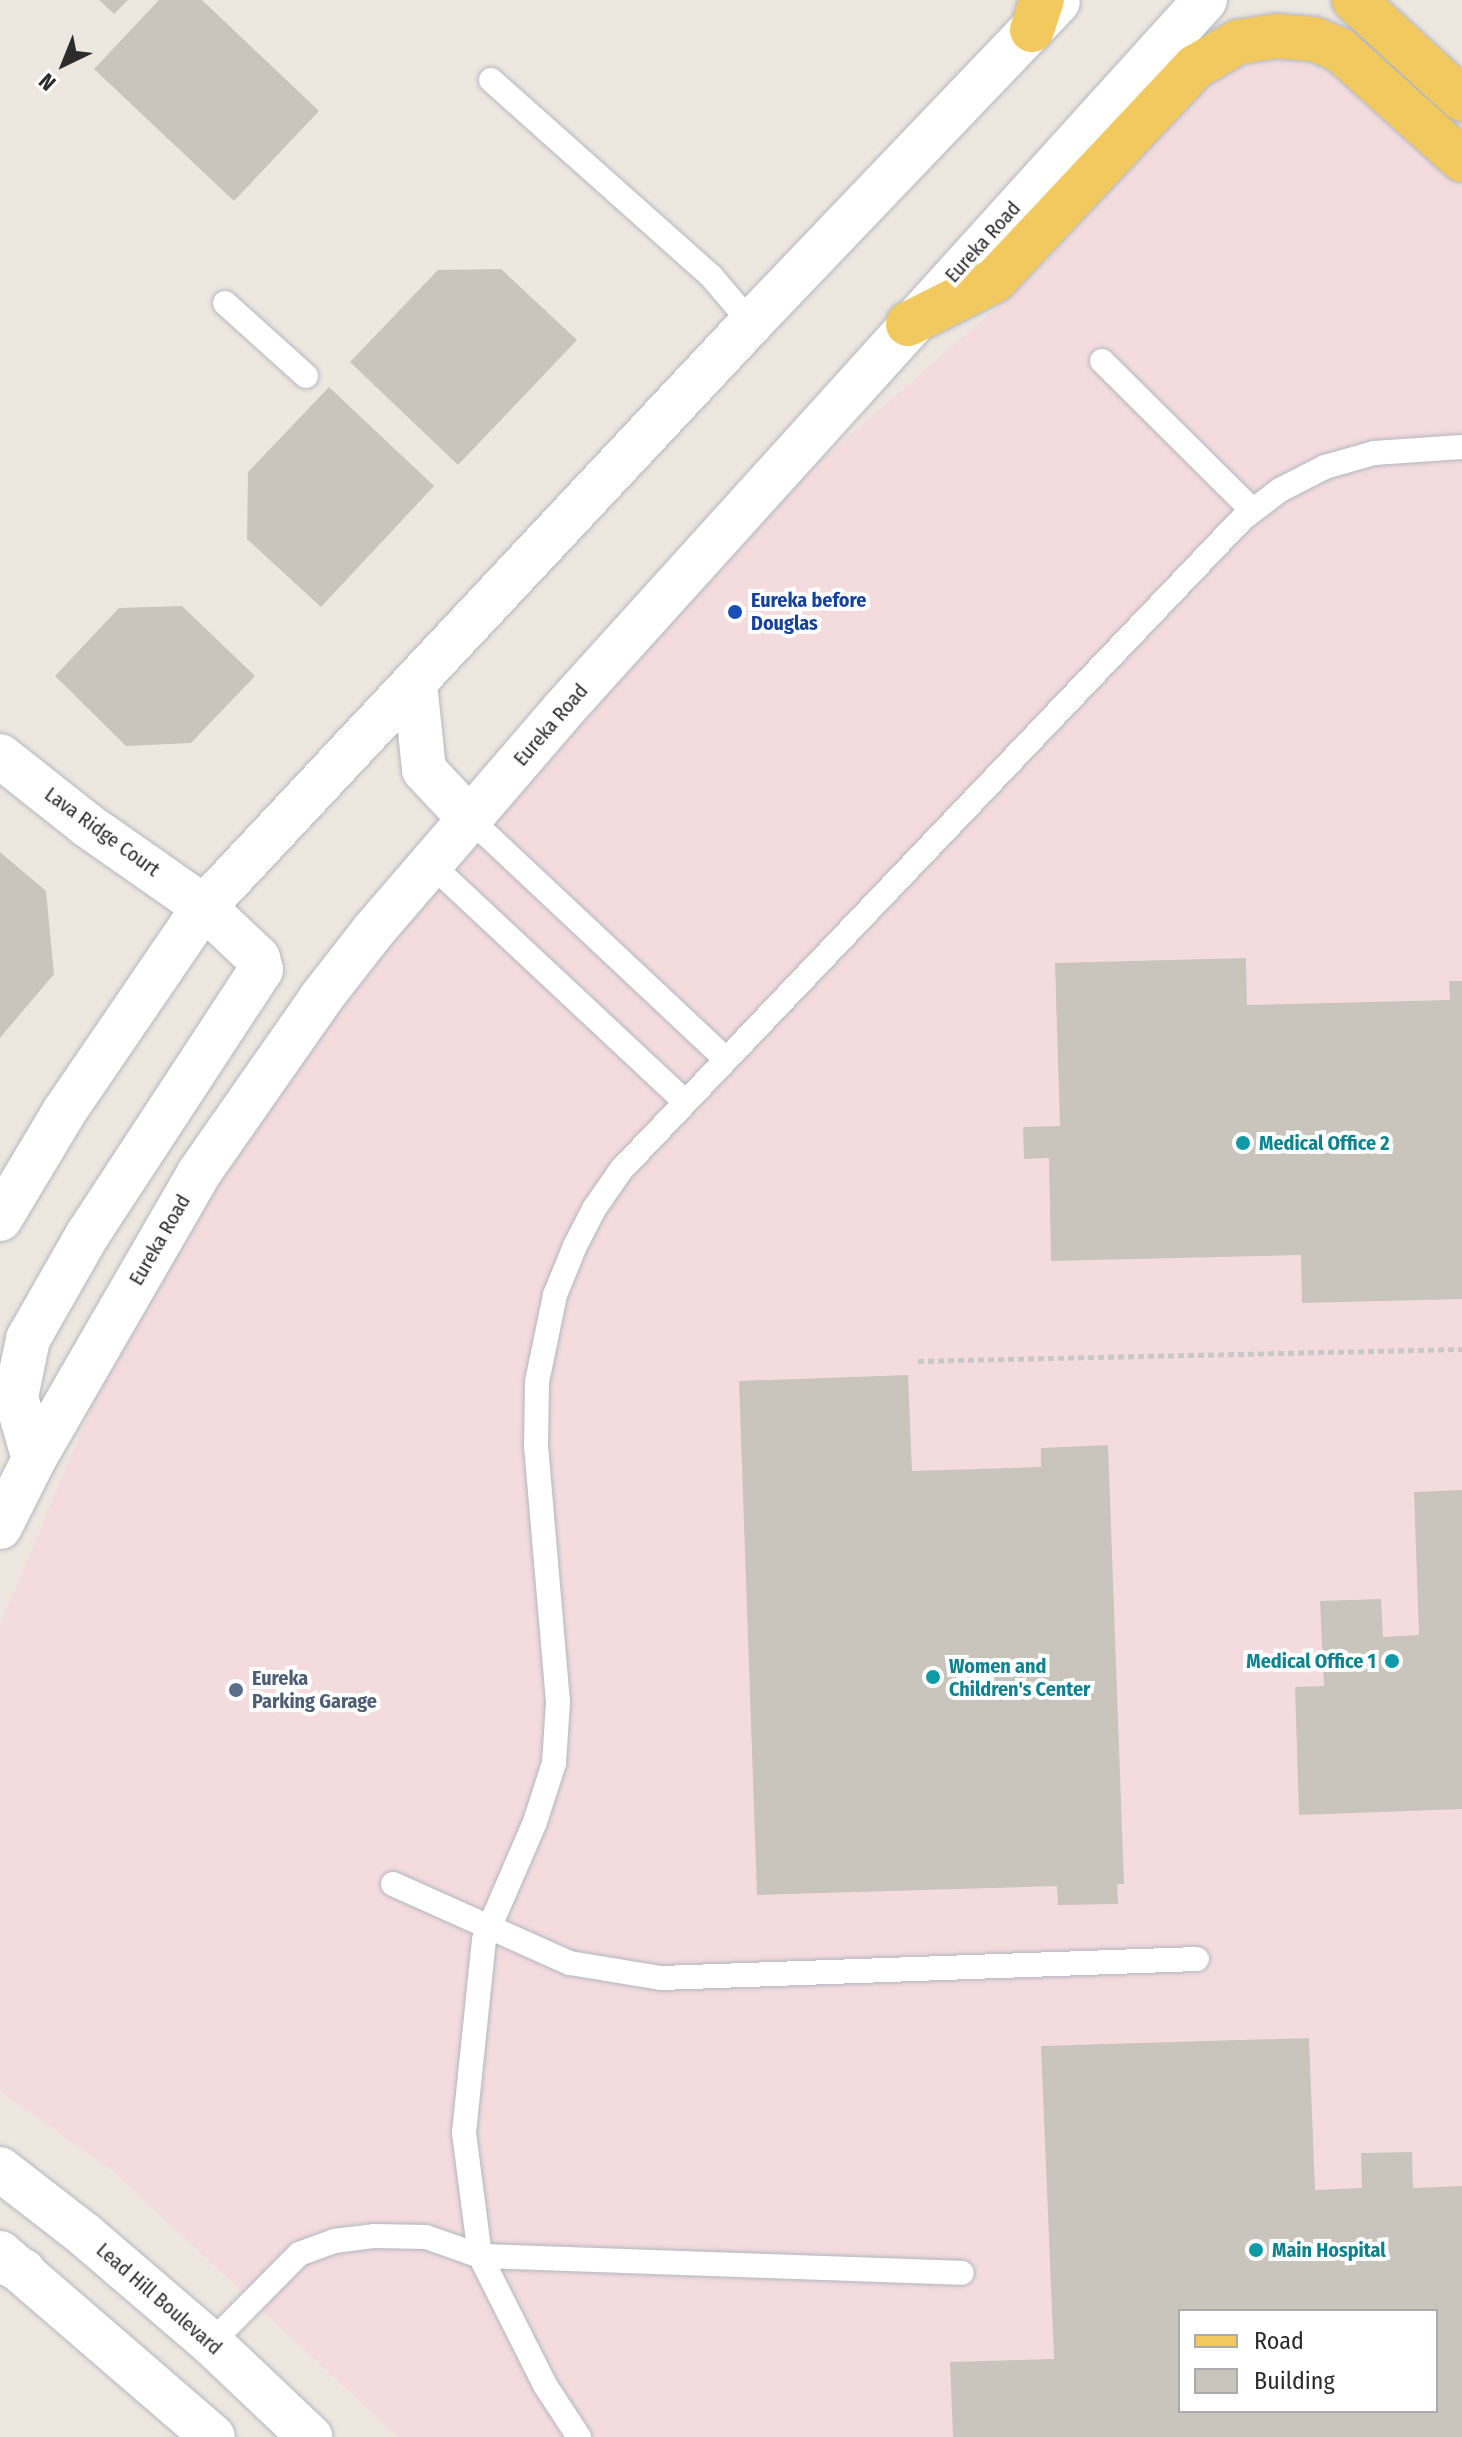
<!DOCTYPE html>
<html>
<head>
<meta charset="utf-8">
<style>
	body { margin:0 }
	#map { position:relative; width:1462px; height:2437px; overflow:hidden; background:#eee7df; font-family:"Fira Sans Condensed",sans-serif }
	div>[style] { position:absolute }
	.medical>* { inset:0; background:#f4dcde }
	.building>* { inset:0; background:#c9c5bd }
	.path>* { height:5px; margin-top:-2.5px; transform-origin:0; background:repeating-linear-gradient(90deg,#c8c8c8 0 6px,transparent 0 10px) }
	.roads { filter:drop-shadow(0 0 2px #b2b6c0) drop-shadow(0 0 2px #b2b6c0) }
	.service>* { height:24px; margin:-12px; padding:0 12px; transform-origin:12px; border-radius:12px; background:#fff }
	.minor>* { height:44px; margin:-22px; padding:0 22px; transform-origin:22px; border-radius:22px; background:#fff }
	.tertiary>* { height:44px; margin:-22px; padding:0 22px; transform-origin:22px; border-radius:22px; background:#fff }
	.secondary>* { height:44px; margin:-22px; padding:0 22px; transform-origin:22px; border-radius:22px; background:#fff }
	.primary>* { height:44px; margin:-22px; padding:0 22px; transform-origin:22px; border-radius:22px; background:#f2c95f }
	.dots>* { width:22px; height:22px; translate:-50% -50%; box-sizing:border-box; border:4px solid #fff; border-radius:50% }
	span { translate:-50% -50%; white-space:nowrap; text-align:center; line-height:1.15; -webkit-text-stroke:8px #fff; paint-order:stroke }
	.street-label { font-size:20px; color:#2c2c2c }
	.transit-label { font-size:20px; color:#164399; font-weight:700 }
	.left { translate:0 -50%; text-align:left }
	.culture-label { font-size:20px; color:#0d838f; font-weight:700 }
	.right { translate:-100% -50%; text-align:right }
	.service-label { font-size:20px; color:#4e5e75; font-weight:700 }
	.legend { position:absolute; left:1178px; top:2309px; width:260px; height:104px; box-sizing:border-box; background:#fff; border:2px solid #ababab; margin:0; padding:10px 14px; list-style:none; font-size:24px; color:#2c2c2c }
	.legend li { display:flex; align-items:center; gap:16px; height:40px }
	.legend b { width:40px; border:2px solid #ababab }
	.north { position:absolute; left:24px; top:24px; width:80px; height:80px; -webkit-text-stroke:6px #fff; paint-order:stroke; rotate:223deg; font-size:22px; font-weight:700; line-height:32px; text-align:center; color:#2c2c2c }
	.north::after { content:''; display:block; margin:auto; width:28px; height:36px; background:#2c2c2c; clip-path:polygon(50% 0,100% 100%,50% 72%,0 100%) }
</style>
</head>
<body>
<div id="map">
	<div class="medical">
		<i style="clip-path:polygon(evenodd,1286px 56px,1344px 77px,1462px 188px,1462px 2437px,398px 2437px,115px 2173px,0 2091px,0 1625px,128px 1320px,248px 1121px,485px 823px,790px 488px,1035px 274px,1201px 87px,1229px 69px,1286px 56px,1180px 2311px,1436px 2311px,1436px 2411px,1180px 2411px,1180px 2311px)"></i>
	</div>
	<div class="building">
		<i style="clip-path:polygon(99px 0,128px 0,114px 14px)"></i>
		<i style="clip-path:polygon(159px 0,202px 0,319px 111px,234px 201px,94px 69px)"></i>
		<i style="clip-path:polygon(501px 269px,577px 340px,458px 465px,350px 362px,438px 270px)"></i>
		<i style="clip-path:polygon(329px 387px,434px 486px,321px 607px,247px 539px,248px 472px)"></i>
		<i style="clip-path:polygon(182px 606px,255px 676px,191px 743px,126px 746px,55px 676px,119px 608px)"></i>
		<i style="clip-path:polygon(0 852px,46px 891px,54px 974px,0 1038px)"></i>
		<i style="clip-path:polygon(1246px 958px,1247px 1005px,1450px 1000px,1449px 981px,1462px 981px,1462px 1299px,1302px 1303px,1301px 1255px,1051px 1261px,1049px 1158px,1024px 1159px,1023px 1127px,1060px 1126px,1055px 963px)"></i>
		<i style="clip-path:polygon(908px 1375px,912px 1471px,1041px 1467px,1041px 1448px,1108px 1445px,1124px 1884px,1117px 1884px,1118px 1904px,1058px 1905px,1057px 1886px,757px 1895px,739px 1381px)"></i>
		<i style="clip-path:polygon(1462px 1490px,1462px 1809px,1299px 1815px,1295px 1687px,1324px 1686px,1320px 1601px,1381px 1599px,1383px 1637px,1419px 1635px,1414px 1492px)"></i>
		<i style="clip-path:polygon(evenodd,1309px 2038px,1315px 2190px,1362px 2188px,1361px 2153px,1412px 2152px,1413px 2188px,1462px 2186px,1462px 2437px,953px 2437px,950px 2362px,1054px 2359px,1041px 2046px,1309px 2038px,1180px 2311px,1436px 2311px,1436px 2411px,1180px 2411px,1180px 2311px)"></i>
	</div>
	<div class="path">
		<i style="left:918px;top:1361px;width:544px;rotate:-1.26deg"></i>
	</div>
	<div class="roads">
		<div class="service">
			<i style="left:491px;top:80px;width:295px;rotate:41.7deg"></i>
			<i style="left:711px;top:276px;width:62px;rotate:49.6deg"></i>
			<i style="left:225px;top:303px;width:109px;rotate:42deg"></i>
			<i style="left:1102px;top:361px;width:211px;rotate:44.8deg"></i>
			<i style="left:470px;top:819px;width:351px;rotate:43.2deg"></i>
			<i style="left:432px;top:865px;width:347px;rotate:43.1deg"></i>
			<i style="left:393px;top:1884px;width:194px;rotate:24.1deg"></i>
			<i style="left:570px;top:1963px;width:92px;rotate:9.4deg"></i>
			<i style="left:661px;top:1978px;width:536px;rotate:-2.03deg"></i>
			<i style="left:211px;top:2343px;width:125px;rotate:-45.3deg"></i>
			<i style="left:299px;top:2254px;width:37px;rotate:-20deg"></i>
			<i style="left:334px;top:2241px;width:40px;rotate:-7.1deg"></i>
			<i style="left:374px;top:2236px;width:52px;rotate:1.1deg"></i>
			<i style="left:426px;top:2237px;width:57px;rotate:19.4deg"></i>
			<i style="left:480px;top:2256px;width:482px;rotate:2deg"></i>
			<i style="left:579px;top:2437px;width:62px;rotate:-123.2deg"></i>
			<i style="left:545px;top:2385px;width:144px;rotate:-116.7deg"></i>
			<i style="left:480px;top:2256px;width:124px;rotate:-97.4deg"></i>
			<i style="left:464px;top:2133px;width:194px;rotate:-84.1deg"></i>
			<i style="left:484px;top:1940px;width:129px;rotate:-66.6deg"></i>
			<i style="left:535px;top:1822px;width:62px;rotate:-72.1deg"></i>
			<i style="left:554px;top:1763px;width:61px;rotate:-86.2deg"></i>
			<i style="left:558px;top:1702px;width:257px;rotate:-94.9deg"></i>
			<i style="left:536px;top:1446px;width:64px;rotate:-89.1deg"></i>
			<i style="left:537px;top:1382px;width:89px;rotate:-78.3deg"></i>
			<i style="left:555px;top:1295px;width:53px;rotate:-67.8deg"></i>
			<i style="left:575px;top:1246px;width:42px;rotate:-62.8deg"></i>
			<i style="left:594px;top:1209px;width:47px;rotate:-55.3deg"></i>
			<i style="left:621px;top:1170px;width:900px;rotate:-46.35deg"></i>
			<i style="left:1242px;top:519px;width:48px;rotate:-37.3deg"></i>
			<i style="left:1280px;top:490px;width:51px;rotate:-27.1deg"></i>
			<i style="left:1325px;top:467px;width:51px;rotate:-15.9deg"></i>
			<i style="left:1374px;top:453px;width:88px;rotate:-3.9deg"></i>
		</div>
		<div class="minor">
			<i style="left:0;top:756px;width:111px;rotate:38.4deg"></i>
			<i style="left:87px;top:825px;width:143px;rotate:35deg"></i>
		</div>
		<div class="tertiary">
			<i style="left:0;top:2169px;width:108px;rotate:37.8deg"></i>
			<i style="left:85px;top:2235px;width:166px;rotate:40.6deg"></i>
			<i style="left:211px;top:2343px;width:137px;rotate:43.5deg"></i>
			<i style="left:0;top:2253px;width:281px;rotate:40.8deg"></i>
		</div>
		<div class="secondary">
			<i style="left:415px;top:684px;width:86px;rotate:84deg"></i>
			<i style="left:424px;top:770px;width:67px;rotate:46.8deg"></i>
			<i style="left:0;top:1219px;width:125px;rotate:-59.1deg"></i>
			<i style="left:64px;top:1112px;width:248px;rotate:-55.7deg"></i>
			<i style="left:204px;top:907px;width:800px;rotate:-46.87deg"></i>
			<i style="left:751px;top:323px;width:444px;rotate:-46.3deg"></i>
			<i style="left:34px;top:1459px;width:65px;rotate:-106.2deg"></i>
			<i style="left:16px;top:1397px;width:59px;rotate:-78.3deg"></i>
			<i style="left:28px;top:1339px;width:121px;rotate:-60.3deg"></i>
			<i style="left:88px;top:1234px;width:316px;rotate:-56.8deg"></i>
			<i style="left:261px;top:970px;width:12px;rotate:-104deg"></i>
			<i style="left:258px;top:958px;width:74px;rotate:-136.6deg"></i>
			<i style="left:0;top:1527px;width:76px;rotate:-63.4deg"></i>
			<i style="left:34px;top:1459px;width:330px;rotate:-60deg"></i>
			<i style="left:199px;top:1173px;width:213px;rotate:-55.1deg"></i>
			<i style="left:321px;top:998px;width:86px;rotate:-52.1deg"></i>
			<i style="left:374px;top:930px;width:290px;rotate:-49.3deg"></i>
			<i style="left:563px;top:710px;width:957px;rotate:-47.88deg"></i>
			<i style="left:0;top:2260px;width:26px;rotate:25deg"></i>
		</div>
		<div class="primary">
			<i style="left:1354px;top:0;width:147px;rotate:42.5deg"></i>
			<i style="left:1032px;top:30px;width:32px;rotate:-72deg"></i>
			<i style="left:908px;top:324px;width:97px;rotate:-26.8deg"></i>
			<i style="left:995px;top:280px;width:292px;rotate:-46.8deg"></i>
			<i style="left:1195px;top:67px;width:50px;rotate:-30.2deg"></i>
			<i style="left:1238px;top:42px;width:39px;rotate:-9deg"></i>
			<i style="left:1277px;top:36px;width:37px;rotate:5deg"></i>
			<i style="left:1314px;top:39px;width:28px;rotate:23deg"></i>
			<i style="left:1340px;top:50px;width:164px;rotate:42deg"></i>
		</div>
	</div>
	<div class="dots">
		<i style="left:735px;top:612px;background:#1a4fb4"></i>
		<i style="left:1243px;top:1143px;background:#0f9aa8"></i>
		<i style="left:1392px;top:1661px;background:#0f9aa8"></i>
		<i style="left:933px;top:1677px;background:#0f9aa8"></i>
		<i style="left:236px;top:1690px;background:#5c6f8a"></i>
		<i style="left:1256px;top:2250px;background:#0f9aa8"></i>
	</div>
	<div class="street-label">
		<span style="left:983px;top:242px;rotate:-48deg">Eureka Road</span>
		<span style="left:551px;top:725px;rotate:-49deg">Eureka Road</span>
		<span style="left:102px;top:832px;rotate:36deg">Lava Ridge Court</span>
		<span style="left:160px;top:1240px;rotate:-60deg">Eureka Road</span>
		<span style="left:159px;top:2299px;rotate:41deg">Lead Hill Boulevard</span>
	</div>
	<div class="transit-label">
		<span class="left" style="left:751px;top:612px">Eureka before<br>Douglas</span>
	</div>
	<div class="culture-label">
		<span class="left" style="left:1259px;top:1143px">Medical Office 2</span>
		<span class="right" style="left:1376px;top:1661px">Medical Office 1</span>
		<span class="left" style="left:949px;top:1678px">Women and<br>Children's Center</span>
		<span class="left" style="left:1272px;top:2250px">Main Hospital</span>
	</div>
	<div class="service-label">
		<span class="left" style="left:252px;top:1690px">Eureka<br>Parking Garage</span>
	</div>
	<ul class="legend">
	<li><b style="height:10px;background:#f2c95f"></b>Road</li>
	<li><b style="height:22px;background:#c9c5bd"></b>Building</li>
	</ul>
	<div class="north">N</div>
</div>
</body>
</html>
